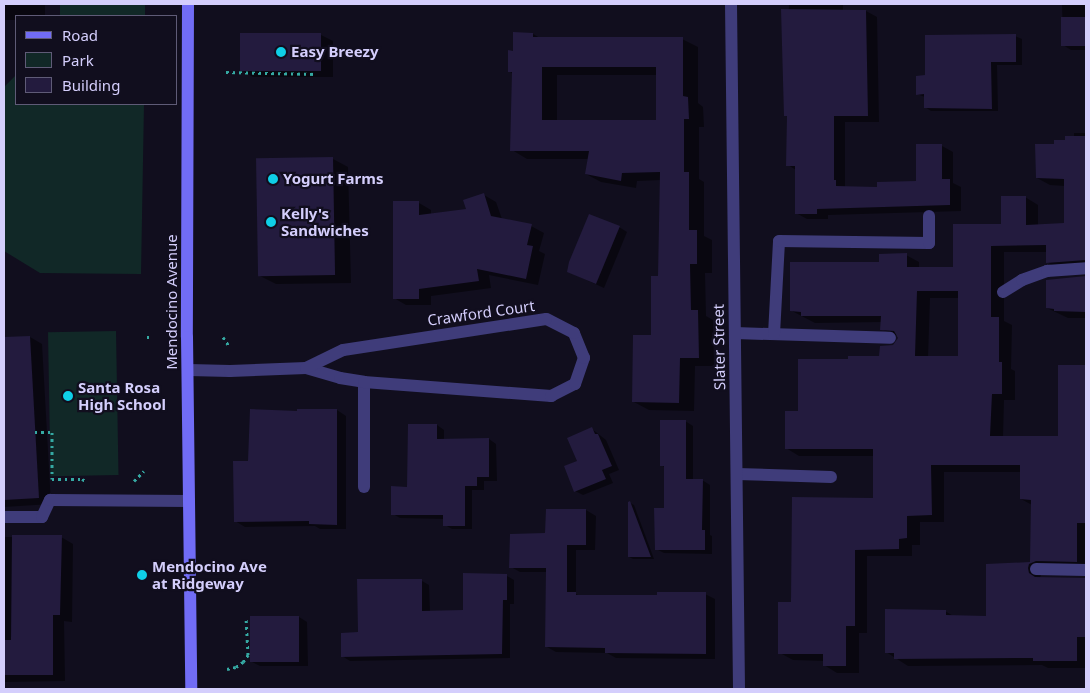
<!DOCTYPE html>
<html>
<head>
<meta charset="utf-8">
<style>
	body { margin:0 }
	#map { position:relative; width:1090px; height:693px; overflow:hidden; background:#110e1e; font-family:"Noto Sans",sans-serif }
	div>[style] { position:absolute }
	.green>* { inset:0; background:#112827; transform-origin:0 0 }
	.shadow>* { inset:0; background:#0007 }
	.building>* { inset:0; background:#231b3e; transform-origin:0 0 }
	.path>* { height:3px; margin-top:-1.5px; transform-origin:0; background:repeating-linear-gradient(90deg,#35a9a3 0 2.5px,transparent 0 6.5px) }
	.lane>* { height:12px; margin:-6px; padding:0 6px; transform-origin:6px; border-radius:6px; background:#3f3c7a }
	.street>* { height:12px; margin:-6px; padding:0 6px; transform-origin:6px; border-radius:6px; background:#3f3c7a }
	.secondary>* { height:12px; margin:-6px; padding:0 6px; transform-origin:6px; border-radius:6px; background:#716cf5 }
	.dots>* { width:14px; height:14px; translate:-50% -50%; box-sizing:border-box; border:2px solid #110e1e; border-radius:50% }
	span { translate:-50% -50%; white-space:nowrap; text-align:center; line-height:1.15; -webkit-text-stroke:4.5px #110e1e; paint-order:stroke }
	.poi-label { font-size:15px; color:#d4cefc; font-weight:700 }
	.left { translate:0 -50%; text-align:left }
	.street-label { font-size:15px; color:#d4cefc }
	.frame { position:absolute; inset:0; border:5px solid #d4cefc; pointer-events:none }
	.legend { position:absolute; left:15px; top:15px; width:162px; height:90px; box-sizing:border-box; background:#110e1e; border:1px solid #5f5b77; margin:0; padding:6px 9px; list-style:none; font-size:15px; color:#d4cefc }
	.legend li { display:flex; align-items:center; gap:10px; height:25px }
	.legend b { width:25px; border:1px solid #5f5b77 }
</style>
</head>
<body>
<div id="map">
	<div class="green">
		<i style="left:60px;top:4px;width:85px;height:12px"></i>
		<i style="clip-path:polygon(16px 75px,16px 104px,144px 104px,141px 274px,40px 273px,4px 251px,4px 87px)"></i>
		<i style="left:116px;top:331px;width:144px;height:68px;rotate:89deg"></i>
	</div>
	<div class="shadow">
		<i style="clip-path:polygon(4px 4px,45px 4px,45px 16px,16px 16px,16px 20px,4px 20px)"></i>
		<i style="clip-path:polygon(789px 4px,843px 4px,843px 11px,866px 11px,877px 17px,879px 122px,845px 122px,845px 187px,878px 188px,917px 182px,942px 146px,953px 152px,953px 183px,961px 187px,961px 211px,828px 215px,828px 219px,807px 219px,796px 213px,796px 170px,788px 165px,788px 117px,785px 115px)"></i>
		<i style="clip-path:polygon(1062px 4px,1086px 4px,1086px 50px,1071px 50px,1063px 45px)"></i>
		<i style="clip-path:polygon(241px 34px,321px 35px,333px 41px,333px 77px,253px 77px,241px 70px)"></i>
		<i style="clip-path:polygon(evenodd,514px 34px,533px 34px,540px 38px,682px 39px,698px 47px,698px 103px,703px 107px,704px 127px,699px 127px,699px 179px,704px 182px,704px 236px,712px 240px,712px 273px,705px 273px,706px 316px,713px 320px,714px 366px,695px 366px,694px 411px,649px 410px,634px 402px,652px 336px,659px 277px,661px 180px,637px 181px,636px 188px,601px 182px,586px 174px,588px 159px,527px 159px,512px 150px,513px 74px,509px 71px,514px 52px,514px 34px,557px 75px,657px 75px,657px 121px,557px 121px,557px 75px)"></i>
		<i style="clip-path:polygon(1015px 36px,1022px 39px,1022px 65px,997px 65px,998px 111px,931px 111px,925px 107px,925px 97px,917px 94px,926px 77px)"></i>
		<i style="clip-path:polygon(evenodd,1074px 133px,1086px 133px,1086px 269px,1060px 270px,1047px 262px,1047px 252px,1004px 252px,1004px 321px,1012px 325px,1011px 369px,1015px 371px,1015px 400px,1004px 400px,1003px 437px,1060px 437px,1060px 367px,1086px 367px,1086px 568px,1042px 572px,1040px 578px,1086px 579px,1086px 668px,1048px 668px,1042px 665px,908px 666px,886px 652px,945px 611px,955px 617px,987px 617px,987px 565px,1032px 563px,1032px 505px,1021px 499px,1021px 472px,944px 472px,944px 522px,920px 522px,920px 545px,912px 545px,912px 556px,867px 556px,867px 633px,859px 633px,859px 673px,837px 673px,824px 665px,824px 661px,793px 660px,780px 653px,792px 603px,874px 499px,874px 456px,799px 456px,786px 448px,849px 360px,880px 357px,894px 347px,900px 337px,881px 329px,882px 322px,815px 323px,792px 311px,880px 263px,906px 255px,919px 262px,919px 269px,954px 269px,1002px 226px,1025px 197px,1038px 205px,1038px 225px,1065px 225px,1065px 186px,1050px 185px,1037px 178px,1055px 145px,1074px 137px,1074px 133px,930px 298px,959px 298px,959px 358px,928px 358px,930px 298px)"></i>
		<i style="clip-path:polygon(333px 159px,348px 167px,351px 283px,276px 284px,260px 276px)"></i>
		<i style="clip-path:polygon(484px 195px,496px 202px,502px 219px,531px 226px,544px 233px,539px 251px,545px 254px,538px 285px,489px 275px,491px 288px,431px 296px,431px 305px,406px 305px,394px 298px,419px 203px,431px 210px,431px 214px,467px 210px)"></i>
		<i style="clip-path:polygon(619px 227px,627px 232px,604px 288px,569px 272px)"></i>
		<i style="clip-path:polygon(1086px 277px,1086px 318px,1068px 318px,1047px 308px,1047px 281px)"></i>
		<i style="clip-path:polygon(30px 337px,42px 344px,51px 504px,4px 507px,4px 339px)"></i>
		<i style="clip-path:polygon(337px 410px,346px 416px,346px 529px,320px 529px,315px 526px,245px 527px,235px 521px,249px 462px,298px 412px)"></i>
		<i style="clip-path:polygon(685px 421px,693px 426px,693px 480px,702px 480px,710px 485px,710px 535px,712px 536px,712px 554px,664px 553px,656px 549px,665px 509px,666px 468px,661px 465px)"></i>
		<i style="clip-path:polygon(437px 425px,444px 430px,444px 440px,489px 439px,496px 444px,497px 481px,484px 481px,484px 490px,472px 490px,472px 529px,452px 529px,445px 525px,445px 519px,400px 518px,393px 514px,409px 488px)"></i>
		<i style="clip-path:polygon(592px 429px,606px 440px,619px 470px,609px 474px,613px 483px,583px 495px,575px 491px,578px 462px)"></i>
		<i style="clip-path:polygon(630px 503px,634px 505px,654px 559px,633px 559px,629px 557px)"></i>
		<i style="clip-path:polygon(586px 510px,596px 516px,595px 550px,576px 550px,576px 594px,580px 596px,658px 597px,705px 594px,715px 599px,715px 659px,616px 658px,607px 653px,556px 652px,547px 647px,547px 572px,520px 572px,511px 567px,547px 534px,547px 511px)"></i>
		<i style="clip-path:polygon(4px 537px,61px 537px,73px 544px,72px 622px,64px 621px,65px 681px,4px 682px)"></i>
		<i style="clip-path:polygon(507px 576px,514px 580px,514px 604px,510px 604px,510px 658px,350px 661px,342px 656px,359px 633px,422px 581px,429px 585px,430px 612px,464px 612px)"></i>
		<i style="clip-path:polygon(299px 617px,307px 622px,308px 666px,260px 666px,252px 662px)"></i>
	</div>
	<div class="building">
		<i style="clip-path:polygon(781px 9px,866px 10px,868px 116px,834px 116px,834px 180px,836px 180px,836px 186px,877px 187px,877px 182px,916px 181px,916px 144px,942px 144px,942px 179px,950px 179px,950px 205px,817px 209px,817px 214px,795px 214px,795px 166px,786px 166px,787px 116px,784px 116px)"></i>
		<i style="left:1061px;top:17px;width:25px;height:29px"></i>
		<i style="clip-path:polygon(evenodd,513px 32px,533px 33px,533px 37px,683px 37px,683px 96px,688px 97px,689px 119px,684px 119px,684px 172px,689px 172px,689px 230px,697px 230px,697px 264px,690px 264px,691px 310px,698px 310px,699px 358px,680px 358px,679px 403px,632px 402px,633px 335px,651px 335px,651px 276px,658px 276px,660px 172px,622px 173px,621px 181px,585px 174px,589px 151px,510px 151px,512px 72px,508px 72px,508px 50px,513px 51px,513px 32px,542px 67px,656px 67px,656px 120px,542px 120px,542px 67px)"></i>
		<i style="left:240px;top:33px;width:81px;height:38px"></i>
		<i style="clip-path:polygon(1016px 34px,1016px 62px,991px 62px,992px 109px,924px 108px,924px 94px,916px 95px,916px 76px,925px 75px,925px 35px)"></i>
		<i style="clip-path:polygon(evenodd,1065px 136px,1086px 136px,1086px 260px,1046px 263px,1046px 245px,991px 246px,991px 317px,999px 317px,999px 362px,1002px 362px,1002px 394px,992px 394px,990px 436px,1058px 436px,1058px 365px,1086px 365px,1086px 523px,1077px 523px,1077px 562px,1036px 561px,1029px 564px,1028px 568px,1029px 573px,1035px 577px,1086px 578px,1086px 637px,1077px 637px,1077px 661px,1033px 661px,1033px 658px,894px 659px,894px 653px,885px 653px,885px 609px,946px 610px,946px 615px,986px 616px,986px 564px,1030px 562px,1031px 500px,1020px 499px,1020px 465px,931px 465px,932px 515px,907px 516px,907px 538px,899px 539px,899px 549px,855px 550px,855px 626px,846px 626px,846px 666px,823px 666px,823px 654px,778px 654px,778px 602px,791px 602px,792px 497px,873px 498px,873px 449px,785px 449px,785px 411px,798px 411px,798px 359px,848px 359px,848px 356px,879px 356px,880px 346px,893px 345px,898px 338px,894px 331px,880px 330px,881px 316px,801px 316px,801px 312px,790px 311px,790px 262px,879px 262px,879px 254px,907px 253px,907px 267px,953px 267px,953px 224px,1001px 224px,1001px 196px,1026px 196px,1026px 225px,1064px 223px,1064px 179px,1036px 178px,1035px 144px,1054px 144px,1054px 140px,1065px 140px,1065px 136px,917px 291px,958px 291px,958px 356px,915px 356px,917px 291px)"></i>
		<i style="left:333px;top:157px;width:118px;height:77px;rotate:89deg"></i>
		<i style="clip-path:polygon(484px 193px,491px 216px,532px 224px,527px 245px,533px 246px,526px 279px,477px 269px,479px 281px,419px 289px,419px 299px,393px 299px,393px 201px,419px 201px,419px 215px,466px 209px,463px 200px)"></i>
		<i style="clip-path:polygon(589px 214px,620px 226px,596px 284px,567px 272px,569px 262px)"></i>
		<i style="clip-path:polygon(1086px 276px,1086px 312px,1054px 311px,1054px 309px,1046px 308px,1046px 280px)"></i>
		<i style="clip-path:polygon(30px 336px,39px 498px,4px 500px,4px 337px)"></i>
		<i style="clip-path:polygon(250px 409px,297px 411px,297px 409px,337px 409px,337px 525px,309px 524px,309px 521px,234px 522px,233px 461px,248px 461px)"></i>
		<i style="clip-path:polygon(660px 420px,686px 420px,686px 479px,703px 479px,702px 530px,705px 530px,705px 550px,655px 550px,654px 508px,664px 508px,664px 466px,660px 466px)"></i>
		<i style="clip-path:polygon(408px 424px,437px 424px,437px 439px,489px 438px,489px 477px,477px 477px,477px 486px,465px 486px,465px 526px,443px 526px,443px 515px,391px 515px,391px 486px,407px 487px)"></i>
		<i style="clip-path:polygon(592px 427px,595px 434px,598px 434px,612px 466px,602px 470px,606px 479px,574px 492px,564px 466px,577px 461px,567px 438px)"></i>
		<i style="clip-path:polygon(630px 501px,651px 557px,628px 557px,628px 502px)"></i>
		<i style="clip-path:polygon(546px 509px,586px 509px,586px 545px,567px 545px,567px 592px,576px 592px,576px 595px,657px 595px,657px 592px,706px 592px,706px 654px,605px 653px,605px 648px,545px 647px,546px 568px,509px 568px,510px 534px,545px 533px)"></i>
		<i style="clip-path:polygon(12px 535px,62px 535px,60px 615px,53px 615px,53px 675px,4px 675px,4px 640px,11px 640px)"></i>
		<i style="clip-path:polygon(463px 573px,507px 574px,507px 600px,503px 600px,502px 654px,341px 657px,341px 633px,358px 632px,357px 579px,422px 579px,422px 611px,463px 610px)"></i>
		<i style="left:250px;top:616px;width:49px;height:46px"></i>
	</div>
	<div class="path">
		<i style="left:226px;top:72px;width:91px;rotate:1.3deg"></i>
		<i style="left:147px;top:337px;width:4px"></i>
		<i style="left:223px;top:337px;width:11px;rotate:56deg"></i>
		<i style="left:35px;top:432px;width:17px"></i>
		<i style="left:52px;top:432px;width:47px;rotate:90deg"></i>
		<i style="left:52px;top:479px;width:30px"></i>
		<i style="left:82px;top:479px;width:4px;rotate:27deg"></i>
		<i style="left:134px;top:481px;width:14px;rotate:-45deg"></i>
		<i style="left:227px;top:669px;width:9px;rotate:-13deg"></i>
		<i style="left:236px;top:667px;width:9px;rotate:-36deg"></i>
		<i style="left:243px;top:662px;width:9px;rotate:-54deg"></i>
		<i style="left:248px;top:655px;width:37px;rotate:-93deg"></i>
	</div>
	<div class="lane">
		<i style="left:1003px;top:292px;width:22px;rotate:-32deg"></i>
		<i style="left:1022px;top:280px;width:27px;rotate:-20deg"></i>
		<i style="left:1047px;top:271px;width:39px;rotate:-4deg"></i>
		<i style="left:735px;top:333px;width:155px;rotate:1.8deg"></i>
		<i style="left:774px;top:334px;width:93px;rotate:-86.9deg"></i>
		<i style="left:779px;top:241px;width:150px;rotate:0.8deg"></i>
		<i style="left:929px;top:243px;width:27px;rotate:-90deg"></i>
		<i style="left:364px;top:382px;width:105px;rotate:90deg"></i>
		<i style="left:737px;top:474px;width:94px;rotate:1.8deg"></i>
		<i style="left:4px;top:517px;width:38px"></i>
		<i style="left:42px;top:517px;width:19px;rotate:-65deg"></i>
		<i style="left:50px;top:500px;width:139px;rotate:0.4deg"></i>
		<i style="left:1036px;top:569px;width:50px;rotate:1.1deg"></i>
	</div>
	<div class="street">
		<i style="left:731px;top:4px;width:685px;rotate:89.33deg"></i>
		<i style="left:189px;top:370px;width:41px;rotate:1.4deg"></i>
		<i style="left:230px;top:371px;width:76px;rotate:-2.3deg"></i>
		<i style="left:306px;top:368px;width:35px;rotate:16deg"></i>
		<i style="left:340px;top:378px;width:24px;rotate:9deg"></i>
		<i style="left:364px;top:382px;width:188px;rotate:4.3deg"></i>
		<i style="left:551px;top:396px;width:27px;rotate:-27deg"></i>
		<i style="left:575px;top:384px;width:28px;rotate:-71deg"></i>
		<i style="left:584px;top:358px;width:27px;rotate:-112deg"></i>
		<i style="left:574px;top:333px;width:31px;rotate:-153deg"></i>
		<i style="left:546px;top:319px;width:205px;rotate:171.3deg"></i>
		<i style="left:343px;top:350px;width:41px;rotate:154.1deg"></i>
	</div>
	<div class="secondary">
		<i style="left:188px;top:4px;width:333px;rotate:90.2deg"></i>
		<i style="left:187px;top:337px;width:352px;rotate:89.3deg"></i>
	</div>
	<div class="dots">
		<i style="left:281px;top:52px;background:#0fcfe7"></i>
		<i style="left:273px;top:179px;background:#0fcfe7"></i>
		<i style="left:271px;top:222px;background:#0fcfe7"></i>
		<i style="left:68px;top:396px;background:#0fcfe7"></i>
		<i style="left:142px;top:575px;background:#0fcfe7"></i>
	</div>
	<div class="poi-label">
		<span class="left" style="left:291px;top:52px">Easy Breezy</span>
		<span class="left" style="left:283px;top:179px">Yogurt Farms</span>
		<span class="left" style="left:281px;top:222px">Kelly's<br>Sandwiches</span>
		<span class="left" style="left:78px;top:396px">Santa Rosa<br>High School</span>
		<span class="left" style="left:152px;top:575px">Mendocino Ave<br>at Ridgeway</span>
	</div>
	<div class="street-label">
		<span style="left:172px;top:302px;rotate:-90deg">Mendocino Avenue</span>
		<span style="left:481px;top:313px;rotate:-8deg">Crawford Court</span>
		<span style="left:719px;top:347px;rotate:-91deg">Slater Street</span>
	</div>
	<div class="frame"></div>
	<ul class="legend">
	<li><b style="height:6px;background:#716cf5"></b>Road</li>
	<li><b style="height:14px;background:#112827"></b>Park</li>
	<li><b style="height:14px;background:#231b3e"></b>Building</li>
	</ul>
</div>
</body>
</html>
